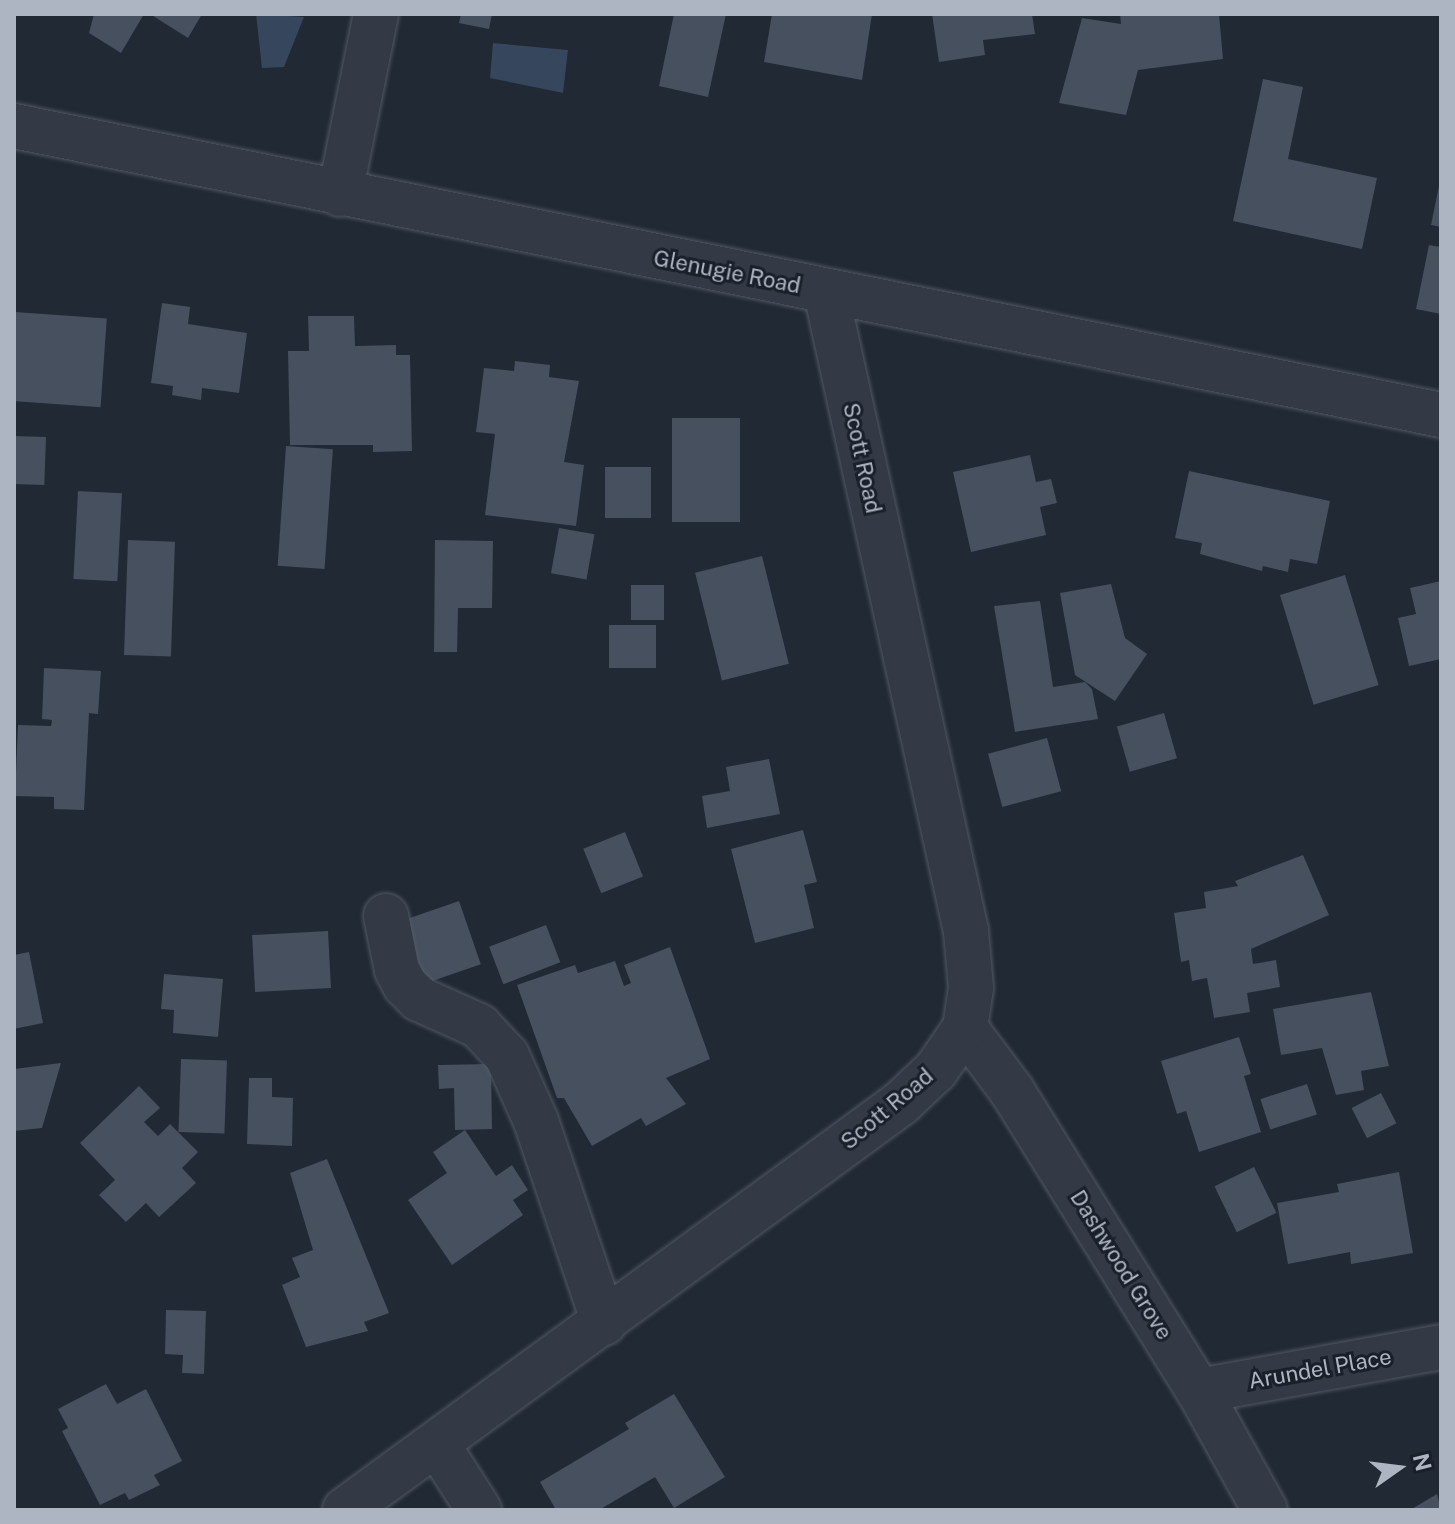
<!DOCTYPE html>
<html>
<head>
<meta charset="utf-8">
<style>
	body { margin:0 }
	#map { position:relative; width:1455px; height:1524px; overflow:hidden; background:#202934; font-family:"Public Sans",sans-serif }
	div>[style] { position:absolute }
	.water>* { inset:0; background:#36465c }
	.building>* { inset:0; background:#46505e; transform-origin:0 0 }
	.roads { filter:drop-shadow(0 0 2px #515863) drop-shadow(0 0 2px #515863) }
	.minor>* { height:44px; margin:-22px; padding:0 22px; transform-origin:22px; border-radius:22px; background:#333a45 }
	span { translate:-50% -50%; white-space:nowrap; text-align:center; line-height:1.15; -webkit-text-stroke:6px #192029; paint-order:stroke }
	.street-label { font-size:22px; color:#adb5c2 }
	.frame { position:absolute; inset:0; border:16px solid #adb5c2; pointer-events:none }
	.north { position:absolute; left:1359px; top:1428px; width:80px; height:80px; -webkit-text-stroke:6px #192029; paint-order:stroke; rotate:76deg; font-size:22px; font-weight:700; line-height:32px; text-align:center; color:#adb5c2 }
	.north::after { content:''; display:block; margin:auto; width:28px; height:36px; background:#adb5c2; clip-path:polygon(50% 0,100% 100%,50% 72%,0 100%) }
</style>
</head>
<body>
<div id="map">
	<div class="water">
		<i style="clip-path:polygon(256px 14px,304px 17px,284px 67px,262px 68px)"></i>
		<i style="clip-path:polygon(493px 43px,568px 50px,563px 93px,490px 78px)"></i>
	</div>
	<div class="building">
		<i style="clip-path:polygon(94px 14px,144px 14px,121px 53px,89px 33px)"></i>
		<i style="clip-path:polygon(150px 14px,202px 14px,188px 38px)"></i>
		<i style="clip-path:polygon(461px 14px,492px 14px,489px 29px,459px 23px)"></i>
		<i style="clip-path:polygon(674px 14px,726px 14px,708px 97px,659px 86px)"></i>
		<i style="clip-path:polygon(772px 14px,872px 14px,862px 80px,764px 62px)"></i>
		<i style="clip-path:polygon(932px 14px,1032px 14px,1035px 34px,983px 40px,985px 55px,939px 62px)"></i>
		<i style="clip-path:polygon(1120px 14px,1219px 14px,1223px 59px,1138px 70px,1126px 115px,1059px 103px,1082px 18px,1121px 24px)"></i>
		<i style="clip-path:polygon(1263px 79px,1303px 87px,1288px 159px,1377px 178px,1362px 249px,1233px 221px)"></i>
		<i style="clip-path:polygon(1440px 181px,1441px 181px,1441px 227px,1431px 225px)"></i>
		<i style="clip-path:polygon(1429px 245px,1441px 247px,1441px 314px,1416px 309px)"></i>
		<i style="clip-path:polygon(162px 303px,190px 307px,188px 324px,247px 333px,239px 393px,202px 388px,201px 400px,172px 395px,173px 386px,151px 383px)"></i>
		<i style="left:15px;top:312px;width:92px;height:89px;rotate:4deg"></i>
		<i style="clip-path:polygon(308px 316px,354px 316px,355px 346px,396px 345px,396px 355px,410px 355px,412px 451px,373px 452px,373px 445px,290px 445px,288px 351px,309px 351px)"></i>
		<i style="clip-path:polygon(515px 361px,550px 365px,549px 377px,579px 381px,564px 462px,584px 465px,576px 526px,485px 515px,495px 434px,476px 432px,484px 368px,514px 371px)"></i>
		<i style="left:672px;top:418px;width:68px;height:104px"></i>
		<i style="left:14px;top:436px;width:32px;height:48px;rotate:2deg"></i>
		<i style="left:286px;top:446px;width:47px;height:120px;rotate:4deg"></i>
		<i style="clip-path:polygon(1030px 455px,1036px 482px,1051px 479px,1057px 503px,1040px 507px,1046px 535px,971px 552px,953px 472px)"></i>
		<i style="left:605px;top:467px;width:46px;height:51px"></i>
		<i style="clip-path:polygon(1189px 471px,1330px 501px,1317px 564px,1290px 559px,1288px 572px,1263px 566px,1262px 571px,1200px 554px,1202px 543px,1175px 538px)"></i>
		<i style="left:78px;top:491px;width:44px;height:88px;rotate:3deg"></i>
		<i style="left:559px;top:528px;width:36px;height:46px;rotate:10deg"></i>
		<i style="left:128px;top:540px;width:47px;height:115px;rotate:2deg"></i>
		<i style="clip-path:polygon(435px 540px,493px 541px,492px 608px,458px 608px,457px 652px,434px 652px)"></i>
		<i style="left:762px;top:556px;width:111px;height:69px;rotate:76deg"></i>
		<i style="left:1345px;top:575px;width:115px;height:68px;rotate:73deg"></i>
		<i style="clip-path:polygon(1441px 581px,1441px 659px,1409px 666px,1398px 618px,1416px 614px,1410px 588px)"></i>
		<i style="clip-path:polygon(1111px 584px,1125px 638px,1147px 654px,1115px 701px,1075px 675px,1060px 593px)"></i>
		<i style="left:631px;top:585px;width:33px;height:35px"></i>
		<i style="clip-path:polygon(1040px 601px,1053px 687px,1085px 682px,1092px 689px,1098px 719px,1015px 732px,994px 606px)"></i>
		<i style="left:609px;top:625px;width:47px;height:43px"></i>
		<i style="clip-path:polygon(44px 668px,101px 671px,98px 714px,89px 713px,84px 810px,54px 809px,54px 797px,15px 796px,18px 725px,51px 726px,52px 720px,42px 719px)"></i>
		<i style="left:1164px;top:713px;width:47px;height:49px;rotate:74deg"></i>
		<i style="left:1047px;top:738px;width:55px;height:61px;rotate:75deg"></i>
		<i style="clip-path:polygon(769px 759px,780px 814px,707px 828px,702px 796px,730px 791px,726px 767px)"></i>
		<i style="clip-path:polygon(803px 830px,817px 882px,804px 885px,814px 928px,755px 943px,731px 849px)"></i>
		<i style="left:625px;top:832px;width:48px;height:45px;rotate:68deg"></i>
		<i style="clip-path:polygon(1303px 855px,1329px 915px,1251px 949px,1253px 964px,1276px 960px,1280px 987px,1247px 993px,1250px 1012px,1214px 1018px,1207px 978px,1192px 981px,1189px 960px,1181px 962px,1174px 913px,1206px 908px,1204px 892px,1238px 886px,1235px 881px)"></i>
		<i style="left:459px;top:901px;width:67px;height:62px;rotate:71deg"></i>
		<i style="left:546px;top:925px;width:40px;height:61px;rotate:69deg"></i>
		<i style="left:328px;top:931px;width:57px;height:76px;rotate:87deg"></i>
		<i style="clip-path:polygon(670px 947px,710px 1059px,666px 1078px,686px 1104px,646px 1126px,641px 1118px,592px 1146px,564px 1098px,557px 1098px,517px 985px,575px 965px,578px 973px,615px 961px,624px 986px,631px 983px,624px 965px)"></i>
		<i style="clip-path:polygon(29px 952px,43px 1023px,14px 1029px,14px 955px)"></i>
		<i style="clip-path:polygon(164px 974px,223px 979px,218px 1037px,173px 1033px,174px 1010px,161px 1009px)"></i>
		<i style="clip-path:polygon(1371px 992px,1389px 1066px,1361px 1071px,1364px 1090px,1336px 1095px,1322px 1048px,1281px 1055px,1273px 1009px)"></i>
		<i style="clip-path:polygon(1239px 1037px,1251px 1074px,1244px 1076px,1261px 1132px,1199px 1152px,1186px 1111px,1177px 1114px,1161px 1061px)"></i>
		<i style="left:181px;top:1059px;width:46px;height:73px;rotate:2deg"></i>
		<i style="clip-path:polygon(61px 1063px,42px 1128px,14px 1131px,14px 1069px)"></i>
		<i style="clip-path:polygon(491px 1064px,492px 1129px,455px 1130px,454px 1088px,439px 1089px,438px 1065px)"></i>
		<i style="clip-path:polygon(249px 1078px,272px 1078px,272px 1097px,293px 1098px,292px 1146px,247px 1144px)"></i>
		<i style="left:1307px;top:1084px;width:32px;height:49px;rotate:72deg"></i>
		<i style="clip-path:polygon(139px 1086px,160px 1108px,144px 1122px,158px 1136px,170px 1124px,198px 1152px,182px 1168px,196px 1183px,159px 1217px,146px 1203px,126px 1222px,99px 1195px,115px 1180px,80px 1143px)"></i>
		<i style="left:1381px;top:1093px;width:34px;height:33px;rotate:63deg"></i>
		<i style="clip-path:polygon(465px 1130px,496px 1176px,512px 1165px,528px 1190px,513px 1200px,523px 1215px,452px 1265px,408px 1200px,447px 1173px,433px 1152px)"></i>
		<i style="clip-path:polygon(327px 1159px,389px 1313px,364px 1322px,368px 1331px,306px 1347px,282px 1285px,300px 1277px,292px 1258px,313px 1250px,290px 1173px)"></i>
		<i style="left:1254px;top:1167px;width:51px;height:44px;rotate:64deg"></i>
		<i style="clip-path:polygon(1399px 1172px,1413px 1253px,1351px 1264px,1350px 1252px,1288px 1264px,1277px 1203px,1339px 1192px,1337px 1184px)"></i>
		<i style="clip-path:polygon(166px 1310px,206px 1311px,204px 1374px,182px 1373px,183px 1355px,165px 1354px)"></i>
		<i style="clip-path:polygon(106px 1384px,117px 1404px,146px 1389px,182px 1461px,154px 1475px,160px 1485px,129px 1500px,125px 1493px,100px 1505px,62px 1431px,68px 1428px,58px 1409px)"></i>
		<i style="clip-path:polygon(674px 1394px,725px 1477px,674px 1508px,655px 1477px,599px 1510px,556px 1510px,540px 1482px,629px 1429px,625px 1423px)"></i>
		<i style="clip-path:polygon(1437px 1494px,1441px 1510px,1410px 1510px)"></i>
	</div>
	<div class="roads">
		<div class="minor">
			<i style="left:14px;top:126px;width:1456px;rotate:11.45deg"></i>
			<i style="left:340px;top:194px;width:184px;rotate:-78.7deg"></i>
			<i style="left:386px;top:916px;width:55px;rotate:78.5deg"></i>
			<i style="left:397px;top:970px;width:17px;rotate:62deg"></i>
			<i style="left:405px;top:985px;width:20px;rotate:45deg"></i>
			<i style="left:419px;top:999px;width:66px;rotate:24.2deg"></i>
			<i style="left:479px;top:1026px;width:41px;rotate:47deg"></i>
			<i style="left:507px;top:1056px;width:71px;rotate:66deg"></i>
			<i style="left:536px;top:1121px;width:213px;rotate:71.4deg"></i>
			<i style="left:965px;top:1028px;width:79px;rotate:53.3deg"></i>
			<i style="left:1012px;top:1091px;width:354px;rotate:58.1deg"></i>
			<i style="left:1199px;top:1391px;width:136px;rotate:61deg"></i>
			<i style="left:1199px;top:1391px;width:246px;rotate:-10.3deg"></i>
			<i style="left:437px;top:1444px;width:78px;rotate:57.5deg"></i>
			<i style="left:345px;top:1510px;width:689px;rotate:-36.2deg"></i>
			<i style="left:901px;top:1103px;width:48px;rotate:-43.3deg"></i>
			<i style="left:936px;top:1070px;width:51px;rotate:-55.4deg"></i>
			<i style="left:965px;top:1028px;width:40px;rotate:-81.5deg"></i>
			<i style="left:971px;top:988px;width:57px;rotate:-95deg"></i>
			<i style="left:966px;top:931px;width:654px;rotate:-102.36deg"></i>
		</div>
	</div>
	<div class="street-label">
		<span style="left:727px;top:272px;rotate:11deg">Glenugie Road</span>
		<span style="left:862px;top:458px;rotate:78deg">Scott Road</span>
		<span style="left:887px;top:1109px;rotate:-40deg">Scott Road</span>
		<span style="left:1121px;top:1265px;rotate:58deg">Dashwood Grove</span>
		<span style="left:1320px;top:1369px;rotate:-10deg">Arundel Place</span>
	</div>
	<div class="frame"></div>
	<div class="north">N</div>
</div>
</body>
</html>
